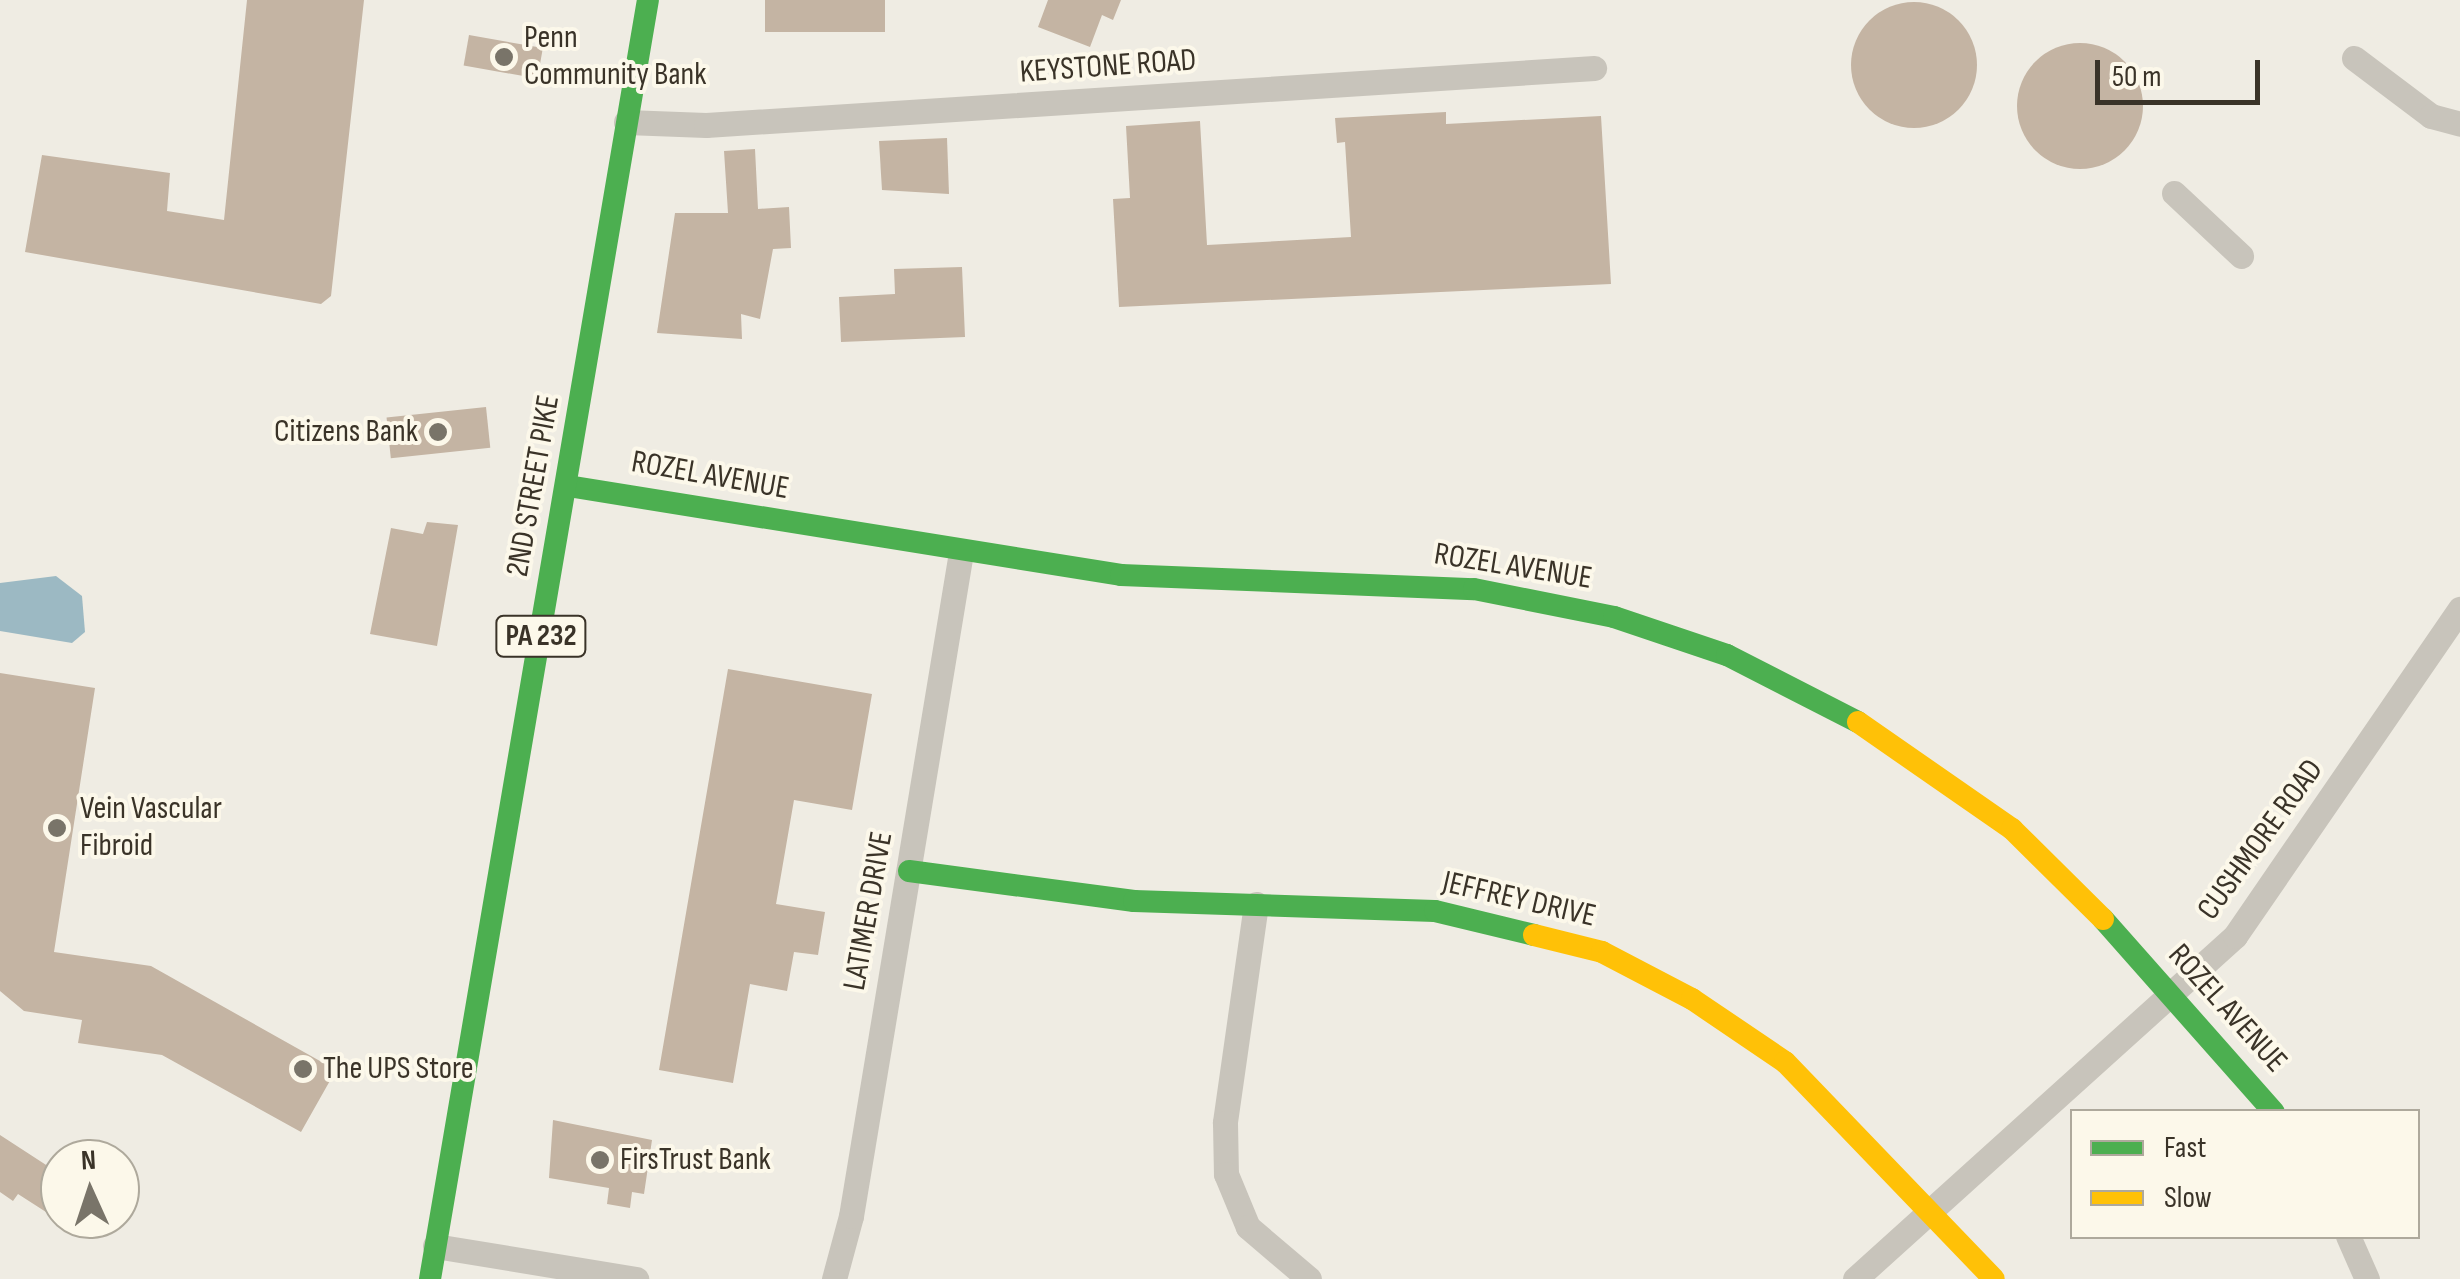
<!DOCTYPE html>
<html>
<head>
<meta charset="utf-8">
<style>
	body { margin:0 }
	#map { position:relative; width:2460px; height:1279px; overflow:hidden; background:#efece3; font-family:"Sofia Sans Condensed",sans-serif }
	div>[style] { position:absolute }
	.water>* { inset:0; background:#9cb9c3 }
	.building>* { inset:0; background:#c4b4a3; transform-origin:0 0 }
	.round { border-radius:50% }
	.street>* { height:25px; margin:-12.5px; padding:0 12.5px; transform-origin:12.5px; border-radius:12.5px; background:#c8c4bb }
	.fast>* { height:22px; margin:-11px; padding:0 11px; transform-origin:11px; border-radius:11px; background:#4caf50 }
	.slow>* { height:22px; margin:-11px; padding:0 11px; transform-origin:11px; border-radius:11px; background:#ffc107 }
	.dots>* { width:28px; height:28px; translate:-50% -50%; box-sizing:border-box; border:5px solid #fcf8ea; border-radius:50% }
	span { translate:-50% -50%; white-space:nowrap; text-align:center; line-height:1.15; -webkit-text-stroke:8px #fcf8ea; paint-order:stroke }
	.shield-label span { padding:2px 8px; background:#fcf8ea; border:2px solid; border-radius:8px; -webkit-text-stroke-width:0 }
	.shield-label { font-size:30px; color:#3a3328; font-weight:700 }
	.poi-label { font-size:32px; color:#3a3328 }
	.left { translate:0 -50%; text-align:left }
	.right { translate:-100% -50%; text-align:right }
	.street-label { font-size:32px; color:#3a3328 }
	.legend { position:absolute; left:2070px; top:1109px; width:350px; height:130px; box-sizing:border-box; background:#fcf8ea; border:2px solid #aea99c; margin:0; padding:12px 18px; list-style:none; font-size:30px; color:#3a3328 }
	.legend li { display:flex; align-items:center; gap:20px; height:50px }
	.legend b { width:50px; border:2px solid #aea99c }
	.north { position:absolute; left:40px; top:1139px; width:100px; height:100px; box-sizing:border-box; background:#fcf8ea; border:2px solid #aea99c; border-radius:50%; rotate:357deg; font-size:28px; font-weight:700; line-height:40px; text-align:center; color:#3a3328 }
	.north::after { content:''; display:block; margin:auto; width:35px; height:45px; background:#797469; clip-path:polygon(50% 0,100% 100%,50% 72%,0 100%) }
	.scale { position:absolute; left:2095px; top:60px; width:165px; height:45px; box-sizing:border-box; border:5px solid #3a3328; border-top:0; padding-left:12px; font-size:30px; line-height:35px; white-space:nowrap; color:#3a3328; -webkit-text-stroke:8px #fcf8ea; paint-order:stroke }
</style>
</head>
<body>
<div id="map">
	<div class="water">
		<i style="clip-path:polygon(56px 576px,82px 596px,85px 632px,72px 643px,0 631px,0 583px)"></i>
	</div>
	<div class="building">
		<i style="clip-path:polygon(247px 0,364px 0,331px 296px,321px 304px,25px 252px,42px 155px,170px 173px,167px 211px,224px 220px)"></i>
		<i style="left:765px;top:0;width:120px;height:32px"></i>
		<i style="clip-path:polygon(1048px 0,1121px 0,1113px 20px,1102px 15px,1090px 47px,1038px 27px)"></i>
		<i class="round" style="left:1851px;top:2px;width:126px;height:126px"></i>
		<i style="left:469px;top:35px;width:75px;height:31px;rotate:10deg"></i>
		<i class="round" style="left:2017px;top:43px;width:126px;height:126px"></i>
		<i style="clip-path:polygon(1446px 112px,1446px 124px,1601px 116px,1611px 284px,1119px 307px,1113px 199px,1130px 198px,1126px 126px,1200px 121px,1207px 245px,1351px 237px,1345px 142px,1337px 143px,1335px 118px)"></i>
		<i style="clip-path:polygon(947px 138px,949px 194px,882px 190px,879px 141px)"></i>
		<i style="clip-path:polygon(755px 149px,758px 209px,789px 207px,791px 248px,773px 249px,760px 319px,741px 314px,742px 339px,657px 333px,675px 213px,728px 213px,724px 151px)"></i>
		<i style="clip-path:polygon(962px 267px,965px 337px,841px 342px,839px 297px,895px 294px,894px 269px)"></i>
		<i style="left:486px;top:407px;width:41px;height:100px;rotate:84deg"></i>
		<i style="clip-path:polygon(427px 522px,458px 525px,437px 646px,370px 634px,391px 528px,423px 534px)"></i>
		<i style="clip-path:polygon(728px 669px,872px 694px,852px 810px,794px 800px,776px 904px,825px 912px,818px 955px,794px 952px,787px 991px,750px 984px,733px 1083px,659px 1070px)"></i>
		<i style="clip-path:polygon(0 673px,95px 688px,54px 952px,151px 966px,336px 1070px,301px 1132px,162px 1055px,78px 1043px,82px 1020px,24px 1011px,0 991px)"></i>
		<i style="clip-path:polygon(553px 1120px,652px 1140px,644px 1194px,632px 1192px,630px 1208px,607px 1204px,609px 1188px,549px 1178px)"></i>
		<i style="clip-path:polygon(0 1135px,60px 1174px,60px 1221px,18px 1194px,13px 1201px,0 1192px)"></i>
	</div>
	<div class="street">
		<i style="left:2354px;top:58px;width:96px;rotate:37deg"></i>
		<i style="left:2431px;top:116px;width:30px;rotate:15deg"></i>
		<i style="left:626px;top:122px;width:80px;rotate:2.1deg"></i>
		<i style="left:706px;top:125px;width:890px;rotate:-3.67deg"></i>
		<i style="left:2174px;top:193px;width:92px;rotate:43.2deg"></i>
		<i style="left:1256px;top:904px;width:221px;rotate:98.1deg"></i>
		<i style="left:1225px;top:1123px;width:51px;rotate:88.9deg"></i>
		<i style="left:1226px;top:1174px;width:57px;rotate:67.5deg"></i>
		<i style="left:1248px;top:1227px;width:80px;rotate:40.4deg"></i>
		<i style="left:2348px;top:1236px;width:47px;rotate:66.2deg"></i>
		<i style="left:435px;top:1246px;width:204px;rotate:9.3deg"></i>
		<i style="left:834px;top:1279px;width:65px;rotate:-74.9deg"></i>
		<i style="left:851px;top:1216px;width:673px;rotate:-80.59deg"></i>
		<i style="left:1855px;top:1279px;width:512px;rotate:-42.07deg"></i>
		<i style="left:2235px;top:936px;width:397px;rotate:-55.5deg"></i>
	</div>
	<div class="fast">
		<i style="left:568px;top:486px;width:560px;rotate:9.14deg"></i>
		<i style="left:1121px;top:575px;width:353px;rotate:2.3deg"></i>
		<i style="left:1474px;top:589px;width:143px;rotate:11.3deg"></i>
		<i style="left:1614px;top:617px;width:119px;rotate:18.6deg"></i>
		<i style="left:1727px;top:655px;width:147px;rotate:27.1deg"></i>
		<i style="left:909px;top:871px;width:227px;rotate:7.6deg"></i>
		<i style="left:1134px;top:901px;width:301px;rotate:1.9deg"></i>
		<i style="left:1435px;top:911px;width:102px;rotate:13.6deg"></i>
		<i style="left:2103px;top:919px;width:258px;rotate:48.5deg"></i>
		<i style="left:430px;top:1279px;width:1297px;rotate:-80.33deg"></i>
	</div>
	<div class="slow">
		<i style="left:1858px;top:722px;width:188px;rotate:34.8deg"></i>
		<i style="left:2012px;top:829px;width:128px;rotate:44.7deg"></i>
		<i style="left:1534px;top:935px;width:70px;rotate:14deg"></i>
		<i style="left:1602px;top:952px;width:102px;rotate:27.6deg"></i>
		<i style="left:1692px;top:999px;width:112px;rotate:34.1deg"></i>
		<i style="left:1785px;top:1062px;width:301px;rotate:46.1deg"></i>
	</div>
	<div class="dots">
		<i style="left:504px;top:57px;background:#797469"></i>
		<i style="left:438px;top:432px;background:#797469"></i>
		<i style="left:57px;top:828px;background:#797469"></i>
		<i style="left:303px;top:1069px;background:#797469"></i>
		<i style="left:600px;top:1160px;background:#797469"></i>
	</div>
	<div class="shield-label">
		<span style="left:541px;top:636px">PA 232</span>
	</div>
	<div class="poi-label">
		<span class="left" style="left:524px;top:57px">Penn<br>Community Bank</span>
		<span class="right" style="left:418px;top:432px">Citizens Bank</span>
		<span class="left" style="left:80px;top:828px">Vein Vascular<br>Fibroid</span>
		<span class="left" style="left:323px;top:1069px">The UPS Store</span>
		<span class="left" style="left:620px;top:1160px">FirsTrust Bank</span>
	</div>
	<div class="street-label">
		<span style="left:1108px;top:67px;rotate:-4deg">KEYSTONE ROAD</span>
		<span style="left:710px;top:476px;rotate:10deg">ROZEL AVENUE</span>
		<span style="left:534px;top:486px;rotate:-80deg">2ND STREET PIKE</span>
		<span style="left:1513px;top:567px;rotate:9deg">ROZEL AVENUE</span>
		<span style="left:2261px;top:840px;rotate:-54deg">CUSHMORE ROAD</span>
		<span style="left:1519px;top:900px;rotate:13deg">JEFFREY DRIVE</span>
		<span style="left:869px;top:911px;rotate:-80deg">LATIMER DRIVE</span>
		<span style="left:2227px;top:1009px;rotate:48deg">ROZEL AVENUE</span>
	</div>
	<ul class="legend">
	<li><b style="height:12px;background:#4caf50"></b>Fast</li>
	<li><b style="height:12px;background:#ffc107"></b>Slow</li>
	</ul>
	<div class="north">N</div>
	<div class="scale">50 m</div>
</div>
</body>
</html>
